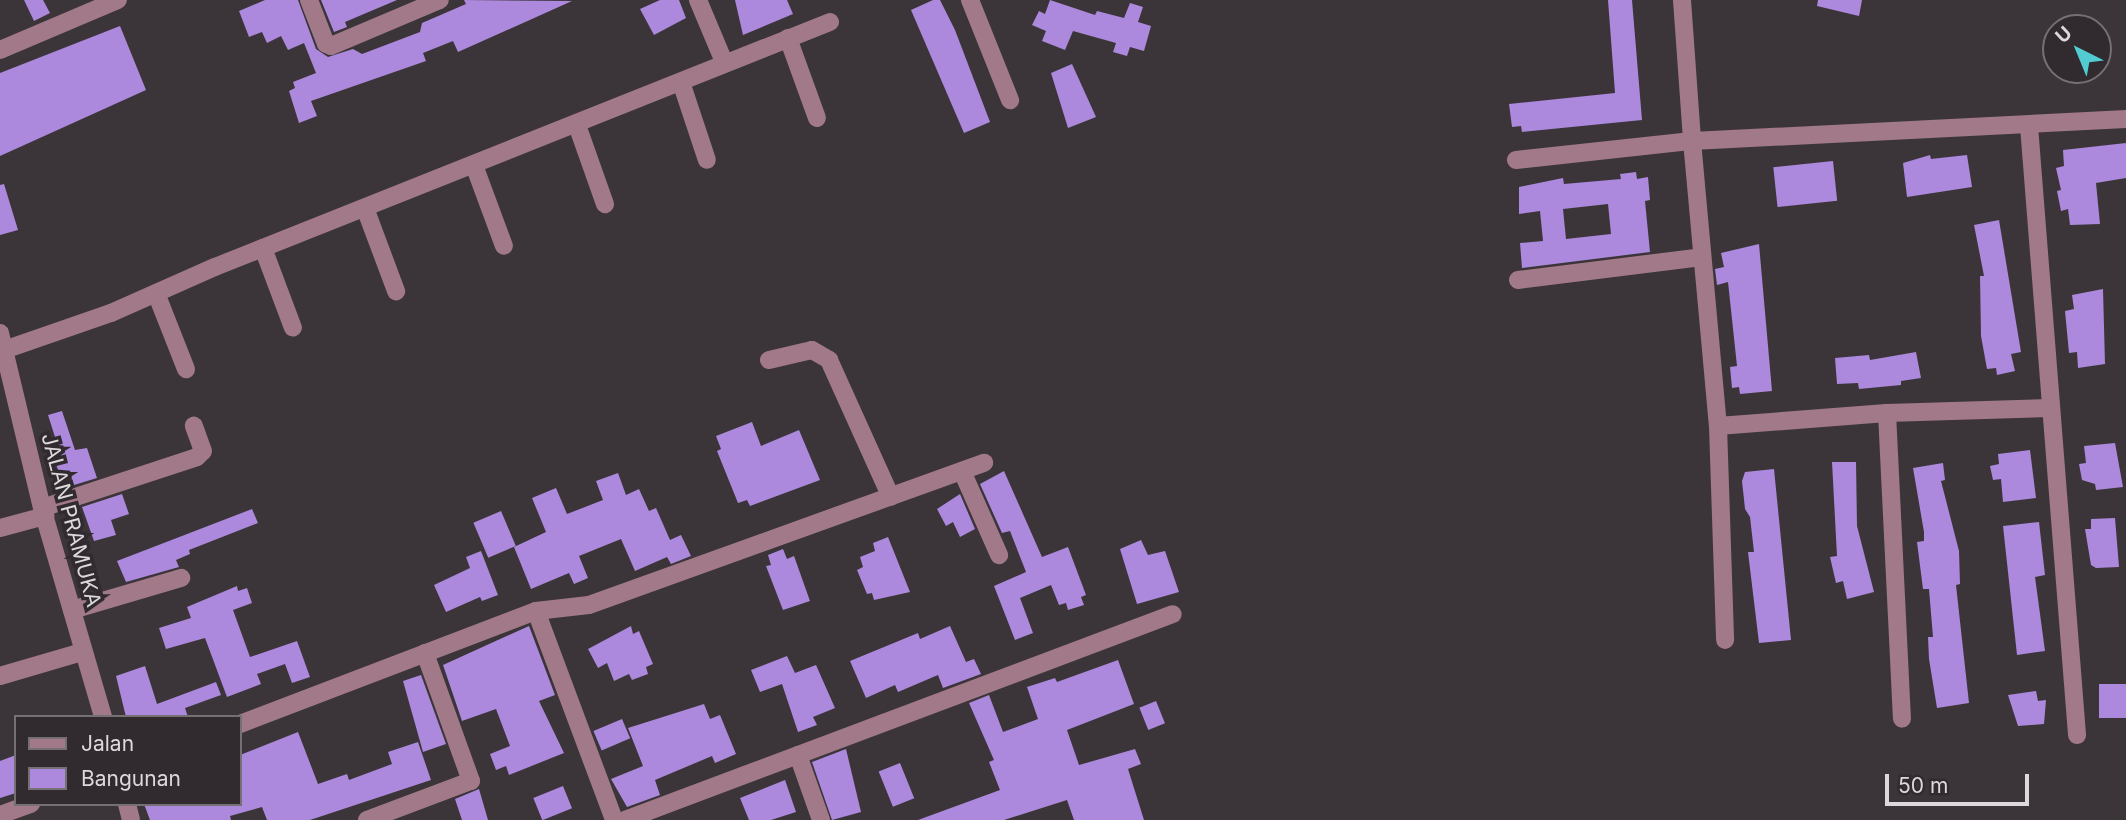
<!DOCTYPE html>
<html>
<head>
<meta charset="utf-8">
<style>
	body { margin:0 }
	#map { position:relative; width:2126px; height:820px; overflow:hidden; background:#3b353a; font-family:Inter,sans-serif }
	div>[style] { position:absolute }
	.building>* { inset:0; background:#ac89dc; transform-origin:0 0 }
	.minor>* { height:18px; margin:-9px; padding:0 9px; transform-origin:9px; border-radius:9px; background:#a27988 }
	span { translate:-50% -50%; white-space:nowrap; text-align:center; line-height:1.15; -webkit-text-stroke:7px #312b30; paint-order:stroke }
	.street-label { font-size:21px; color:#dcd8db }
	.legend { position:absolute; left:14px; top:715px; width:228px; height:91px; box-sizing:border-box; background:#312b30; border:2px solid #757074; margin:0; padding:9px 12px; list-style:none; font-size:21px; color:#dcd8db }
	.legend li { display:flex; align-items:center; gap:14px; height:35px }
	.legend b { width:35px; border:2px solid #757074 }
	.north { position:absolute; left:2042px; top:14px; width:70px; height:70px; box-sizing:border-box; background:#312b30; border:2px solid #757074; border-radius:50%; rotate:317deg; font-size:19px; font-weight:700; line-height:28px; text-align:center; color:#dcd8db }
	.north::after { content:''; display:block; margin:auto; width:24px; height:32px; background:#51ccd2; clip-path:polygon(50% 0,100% 100%,50% 72%,0 100%) }
	.scale { position:absolute; left:1885px; top:774px; width:144px; height:32px; box-sizing:border-box; border:4px solid #dcd8db; border-top:0; padding-left:9px; font-size:21px; line-height:24px; white-space:nowrap; color:#dcd8db; -webkit-text-stroke:5px #312b30; paint-order:stroke }
</style>
</head>
<body>
<div id="map">
	<div class="building">
		<i style="clip-path:polygon(24px 0,43px 0,50px 13px,34px 21px)"></i>
		<i style="clip-path:polygon(265px 0,298px 0,316px 49px,328px 57px,353px 49px,362px 54px,420px 32px,422px 23px,466px 4px,464px 0,572px 1px,458px 52px,453px 41px,423px 53px,426px 61px,311px 101px,317px 116px,299px 123px,289px 91px,295px 88px,293px 82px,316px 73px,304px 43px,288px 50px,281px 36px,267px 43px,262px 32px,249px 37px,239px 11px)"></i>
		<i style="clip-path:polygon(321px 0,397px 0,345px 22px,347px 27px,334px 32px)"></i>
		<i style="clip-path:polygon(660px 0,679px 0,686px 18px,654px 35px,640px 9px)"></i>
		<i style="clip-path:polygon(735px 0,787px 0,793px 14px,743px 35px)"></i>
		<i style="clip-path:polygon(933px 0,940px 0,955px 30px,990px 122px,964px 133px,911px 10px)"></i>
		<i style="clip-path:polygon(1050px 0,1095px 15px,1097px 11px,1124px 18px,1130px 3px,1143px 7px,1138px 22px,1151px 26px,1144px 51px,1130px 47px,1127px 56px,1113px 52px,1116px 43px,1073px 31px,1065px 50px,1042px 41px,1046px 31px,1032px 25px,1039px 11px,1045px 14px)"></i>
		<i style="clip-path:polygon(1608px 0,1632px 0,1642px 120px,1522px 132px,1521px 126px,1512px 127px,1509px 104px,1615px 93px)"></i>
		<i style="clip-path:polygon(1818px 0,1862px 0,1859px 16px,1817px 6px)"></i>
		<i style="clip-path:polygon(120px 26px,146px 90px,0 156px,0 73px)"></i>
		<i style="clip-path:polygon(1072px 64px,1096px 117px,1068px 128px,1051px 73px)"></i>
		<i style="clip-path:polygon(2126px 143px,2126px 178px,2096px 183px,2100px 224px,2070px 225px,2068px 209px,2061px 211px,2057px 191px,2061px 190px,2056px 168px,2064px 166px,2063px 150px)"></i>
		<i style="clip-path:polygon(1930px 155px,1931px 159px,1967px 155px,1972px 187px,1907px 197px,1903px 163px)"></i>
		<i style="left:1833px;top:161px;width:40px;height:60px;rotate:84deg"></i>
		<i style="clip-path:polygon(evenodd,1636px 172px,1637px 179px,1648px 177px,1650px 200px,1645px 201px,1650px 252px,1522px 268px,1520px 243px,1543px 241px,1540px 211px,1519px 214px,1519px 187px,1563px 178px,1564px 184px,1621px 179px,1620px 174px,1636px 172px,1608px 204px,1611px 234px,1566px 239px,1563px 209px,1608px 204px)"></i>
		<i style="clip-path:polygon(4px 184px,18px 230px,0 235px,0 185px)"></i>
		<i style="clip-path:polygon(1999px 220px,2021px 352px,2011px 354px,2015px 371px,1997px 375px,1996px 368px,1987px 369px,1981px 336px,1980px 276px,1984px 276px,1974px 225px)"></i>
		<i style="clip-path:polygon(1759px 244px,1772px 391px,1740px 394px,1739px 387px,1732px 388px,1730px 367px,1737px 366px,1728px 282px,1717px 285px,1715px 269px,1724px 267px,1721px 253px)"></i>
		<i style="clip-path:polygon(2103px 289px,2105px 364px,2078px 368px,2077px 352px,2069px 353px,2065px 311px,2074px 309px,2072px 295px)"></i>
		<i style="clip-path:polygon(1916px 352px,1921px 378px,1901px 381px,1901px 385px,1859px 389px,1858px 383px,1837px 384px,1835px 358px,1869px 355px,1870px 360px)"></i>
		<i style="clip-path:polygon(62px 411px,75px 450px,87px 448px,97px 478px,74px 485px,69px 471px,60px 475px,54px 459px,61px 456px,48px 415px)"></i>
		<i style="clip-path:polygon(752px 422px,761px 446px,799px 430px,820px 480px,750px 506px,747px 500px,738px 503px,717px 451px,721px 449px,716px 436px)"></i>
		<i style="clip-path:polygon(2115px 443px,2123px 487px,2096px 490px,2095px 484px,2082px 480px,2079px 464px,2086px 463px,2084px 446px)"></i>
		<i style="clip-path:polygon(2030px 450px,2036px 498px,2003px 502px,2001px 479px,1993px 480px,1990px 466px,1999px 464px,1998px 454px)"></i>
		<i style="clip-path:polygon(1832px 462px,1856px 462px,1857px 526px,1874px 592px,1847px 599px,1843px 581px,1836px 583px,1830px 557px,1837px 556px)"></i>
		<i style="clip-path:polygon(1943px 463px,1945px 480px,1941px 481px,1959px 551px,1960px 584px,1956px 585px,1969px 703px,1937px 708px,1929px 659px,1928px 637px,1933px 637px,1929px 589px,1923px 589px,1917px 542px,1924px 541px,1924px 532px,1913px 468px)"></i>
		<i style="clip-path:polygon(1774px 469px,1791px 640px,1759px 643px,1748px 552px,1754px 552px,1750px 517px,1745px 509px,1742px 481px,1745px 472px)"></i>
		<i style="clip-path:polygon(1004px 471px,1042px 557px,1068px 547px,1086px 595px,1081px 597px,1084px 605px,1068px 610px,1066px 603px,1059px 605px,1051px 585px,1020px 598px,1033px 633px,1015px 640px,994px 586px,1026px 572px,1010px 531px,1002px 533px,980px 484px)"></i>
		<i style="clip-path:polygon(618px 473px,626px 495px,639px 489px,649px 511px,656px 508px,670px 540px,681px 535px,691px 556px,671px 564px,667px 557px,635px 571px,621px 539px,579px 556px,588px 578px,574px 584px,569px 573px,531px 589px,514px 547px,546px 532px,532px 498px,556px 488px,567px 514px,603px 500px,596px 481px)"></i>
		<i style="clip-path:polygon(122px 494px,129px 514px,111px 520px,116px 535px,94px 541px,82px 507px)"></i>
		<i style="clip-path:polygon(960px 494px,975px 529px,960px 537px,953px 522px,946px 526px,937px 509px)"></i>
		<i style="clip-path:polygon(252px 509px,258px 523px,189px 550px,190px 554px,176px 560px,179px 567px,126px 582px,117px 561px)"></i>
		<i style="left:501px;top:511px;width:38px;height:30px;rotate:67deg"></i>
		<i style="clip-path:polygon(2115px 518px,2119px 567px,2096px 568px,2091px 565px,2085px 529px,2091px 529px,2091px 519px)"></i>
		<i style="clip-path:polygon(2039px 522px,2045px 575px,2035px 577px,2045px 651px,2017px 655px,2003px 526px)"></i>
		<i style="clip-path:polygon(888px 537px,910px 592px,874px 600px,872px 593px,867px 594px,857px 570px,863px 567px,860px 557px,875px 551px,873px 543px)"></i>
		<i style="clip-path:polygon(1141px 540px,1148px 555px,1165px 551px,1179px 592px,1137px 604px,1120px 549px)"></i>
		<i style="clip-path:polygon(783px 549px,787px 559px,794px 556px,810px 601px,783px 610px,766px 566px,771px 565px,768px 555px)"></i>
		<i style="clip-path:polygon(481px 551px,498px 595px,482px 601px,480px 597px,446px 612px,434px 585px,470px 568px,466px 557px)"></i>
		<i style="clip-path:polygon(237px 586px,238px 591px,247px 588px,252px 603px,233px 610px,250px 657px,297px 641px,310px 677px,292px 683px,285px 664px,257px 674px,261px 684px,227px 697px,205px 638px,166px 649px,159px 628px,191px 618px,187px 607px)"></i>
		<i style="clip-path:polygon(529px 626px,555px 695px,539px 701px,564px 753px,509px 775px,506px 766px,496px 770px,490px 754px,510px 746px,496px 709px,462px 721px,443px 665px)"></i>
		<i style="clip-path:polygon(631px 626px,633px 634px,639px 631px,653px 664px,646px 667px,648px 674px,632px 680px,629px 674px,614px 681px,607px 663px,598px 668px,588px 649px)"></i>
		<i style="clip-path:polygon(950px 626px,966px 662px,974px 659px,981px 674px,943px 688px,938px 675px,898px 692px,895px 685px,866px 698px,850px 661px,918px 633px,920px 639px)"></i>
		<i style="clip-path:polygon(787px 656px,795px 673px,816px 665px,835px 708px,813px 717px,817px 725px,798px 732px,782px 684px,760px 692px,751px 670px)"></i>
		<i style="clip-path:polygon(1118px 660px,1134px 704px,1067px 730px,1079px 765px,1135px 749px,1141px 764px,1128px 769px,1144px 820px,1074px 820px,1067px 800px,1004px 820px,918px 820px,1000px 790px,989px 762px,994px 760px,969px 703px,989px 695px,1003px 732px,1038px 719px,1027px 687px,1055px 678px,1057px 682px)"></i>
		<i style="clip-path:polygon(145px 666px,157px 704px,216px 682px,221px 695px,185px 708px,188px 717px,126px 717px,116px 676px)"></i>
		<i style="clip-path:polygon(421px 675px,446px 744px,423px 752px,403px 681px)"></i>
		<i style="left:2126px;top:684px;width:34px;height:27px;rotate:90deg"></i>
		<i style="clip-path:polygon(2036px 691px,2038px 701px,2046px 700px,2044px 724px,2018px 726px,2008px 695px)"></i>
		<i style="left:1156px;top:701px;width:24px;height:18px;rotate:68deg"></i>
		<i style="clip-path:polygon(704px 704px,710px 719px,720px 715px,736px 754px,715px 763px,712px 756px,655px 780px,660px 795px,627px 807px,611px 779px,643px 766px,628px 728px)"></i>
		<i style="left:622px;top:719px;width:21px;height:31px;rotate:67deg"></i>
		<i style="clip-path:polygon(298px 732px,318px 784px,347px 774px,349px 780px,392px 764px,388px 752px,418px 742px,431px 780px,310px 820px,267px 820px,262px 807px,230px 816px,231px 820px,150px 820px,144px 804px,240px 804px,240px 755px)"></i>
		<i style="clip-path:polygon(846px 749px,861px 812px,832px 820px,812px 762px)"></i>
		<i style="clip-path:polygon(16px 755px,16px 793px,0 798px,0 761px)"></i>
		<i style="left:900px;top:763px;width:38px;height:23px;rotate:68deg"></i>
		<i style="clip-path:polygon(785px 780px,796px 812px,771px 820px,749px 820px,740px 798px)"></i>
		<i style="left:563px;top:786px;width:24px;height:32px;rotate:68deg"></i>
		<i style="clip-path:polygon(479px 789px,488px 820px,462px 820px,455px 799px)"></i>
	</div>
	<div class="minor">
		<i style="left:309px;top:0;width:47px;rotate:68.9deg"></i>
		<i style="left:326px;top:44px;width:5px;rotate:22deg"></i>
		<i style="left:331px;top:46px;width:118px;rotate:-22.9deg"></i>
		<i style="left:698px;top:0;width:67px;rotate:67.2deg"></i>
		<i style="left:970px;top:0;width:108px;rotate:68.2deg"></i>
		<i style="left:1682px;top:0;width:141px;rotate:85.9deg"></i>
		<i style="left:1692px;top:141px;width:435px;rotate:-2.9deg"></i>
		<i style="left:788px;top:38px;width:85px;rotate:70.1deg"></i>
		<i style="left:0;top:50px;width:128px;rotate:-23deg"></i>
		<i style="left:681px;top:82px;width:82px;rotate:71.6deg"></i>
		<i style="left:577px;top:125px;width:84px;rotate:70.5deg"></i>
		<i style="left:2029px;top:126px;width:611px;rotate:85.49deg"></i>
		<i style="left:1516px;top:160px;width:177px;rotate:-6.2deg"></i>
		<i style="left:1692px;top:141px;width:286px;rotate:84.8deg"></i>
		<i style="left:1718px;top:426px;width:214px;rotate:88.1deg"></i>
		<i style="left:474px;top:165px;width:86px;rotate:69.7deg"></i>
		<i style="left:365px;top:208px;width:89px;rotate:69.5deg"></i>
		<i style="left:263px;top:248px;width:85px;rotate:69.4deg"></i>
		<i style="left:1518px;top:280px;width:185px;rotate:-7.1deg"></i>
		<i style="left:156px;top:293px;width:82px;rotate:68.5deg"></i>
		<i style="left:0;top:333px;width:180px;rotate:76.5deg"></i>
		<i style="left:42px;top:508px;width:218px;rotate:73.7deg"></i>
		<i style="left:4px;top:350px;width:113px;rotate:-19.1deg"></i>
		<i style="left:111px;top:313px;width:114px;rotate:-23.9deg"></i>
		<i style="left:215px;top:267px;width:662px;rotate:-21.72deg"></i>
		<i style="left:769px;top:360px;width:44px;rotate:-13.1deg"></i>
		<i style="left:812px;top:350px;width:20px;rotate:30deg"></i>
		<i style="left:829px;top:360px;width:150px;rotate:65.7deg"></i>
		<i style="left:1887px;top:413px;width:306px;rotate:87.2deg"></i>
		<i style="left:1718px;top:426px;width:169px;rotate:-4.4deg"></i>
		<i style="left:1887px;top:413px;width:163px;rotate:-1.8deg"></i>
		<i style="left:962px;top:471px;width:92px;rotate:66.2deg"></i>
		<i style="left:42px;top:508px;width:163px;rotate:-18.2deg"></i>
		<i style="left:197px;top:457px;width:8px;rotate:-45deg"></i>
		<i style="left:203px;top:451px;width:27px;rotate:-110deg"></i>
		<i style="left:0;top:528px;width:47px;rotate:-14.9deg"></i>
		<i style="left:72px;top:610px;width:114px;rotate:-16.4deg"></i>
		<i style="left:536px;top:611px;width:223px;rotate:69.5deg"></i>
		<i style="left:0;top:676px;width:85px;rotate:-16.3deg"></i>
		<i style="left:240px;top:724px;width:317px;rotate:-20.9deg"></i>
		<i style="left:536px;top:611px;width:53px;rotate:-6.5deg"></i>
		<i style="left:589px;top:605px;width:420px;rotate:-19.8deg"></i>
		<i style="left:798px;top:755px;width:69px;rotate:70.5deg"></i>
		<i style="left:127px;top:804px;width:16px;rotate:76deg"></i>
		<i style="left:0;top:815px;width:33px;rotate:-20deg"></i>
		<i style="left:367px;top:820px;width:111px;rotate:-20.6deg"></i>
		<i style="left:471px;top:781px;width:136px;rotate:-109.8deg"></i>
		<i style="left:625px;top:820px;width:585px;rotate:-20.6deg"></i>
	</div>
	<div class="street-label">
		<span style="left:71px;top:520px;rotate:75deg">JALAN PRAMUKA</span>
	</div>
	<ul class="legend">
	<li><b style="height:9px;background:#a27988"></b>Jalan</li>
	<li><b style="height:19px;background:#ac89dc"></b>Bangunan</li>
	</ul>
	<div class="north">U</div>
	<div class="scale">50 m</div>
</div>
</body>
</html>
